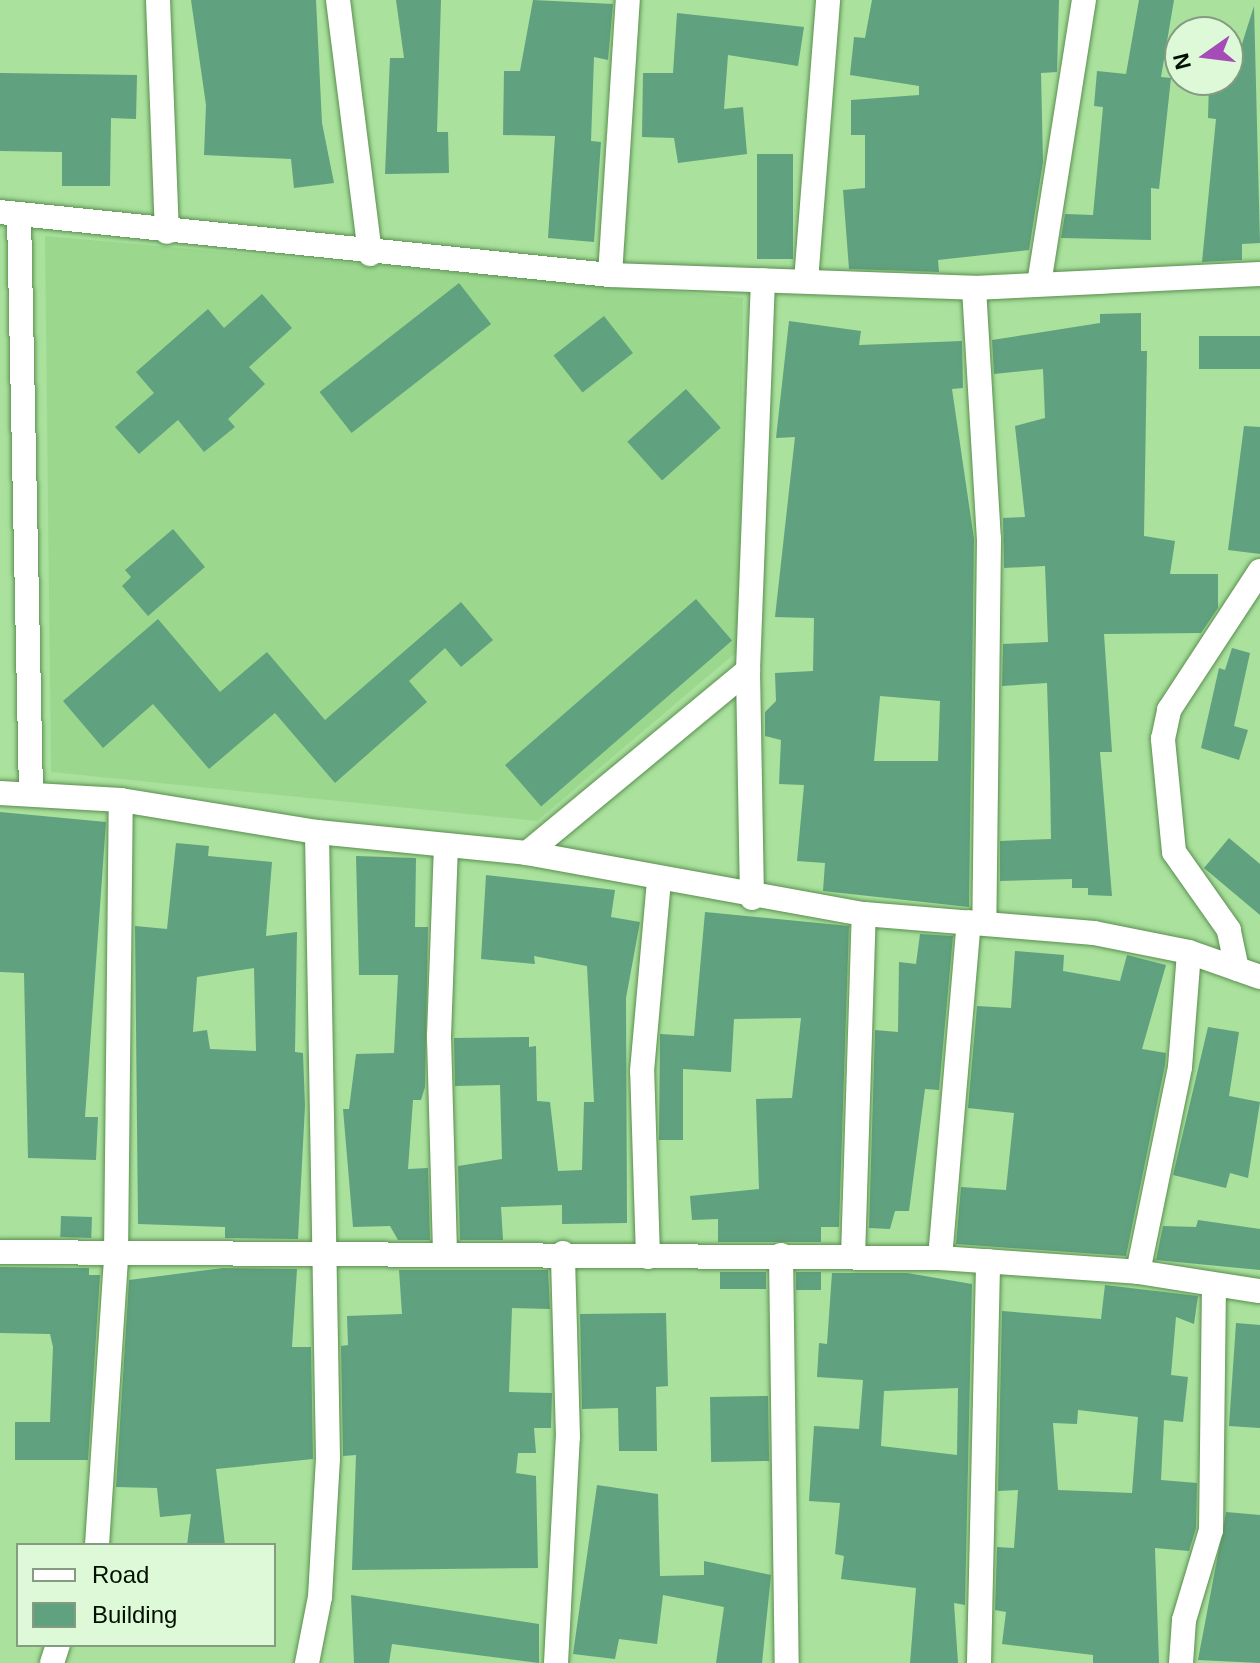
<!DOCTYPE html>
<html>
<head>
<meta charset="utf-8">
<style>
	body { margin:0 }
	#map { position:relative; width:1260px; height:1663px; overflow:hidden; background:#a9e19d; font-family:Helvetica,sans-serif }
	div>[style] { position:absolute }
	.built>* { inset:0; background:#9bd88e }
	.building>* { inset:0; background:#60a17f; transform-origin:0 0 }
	.roads { filter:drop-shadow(0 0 2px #5b8f50) drop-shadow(0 0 2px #5b8f50) }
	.street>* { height:24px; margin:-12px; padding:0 12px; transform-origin:12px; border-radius:12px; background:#fff }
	span { translate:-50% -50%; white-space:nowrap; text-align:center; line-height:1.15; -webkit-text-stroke:8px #ddf9d7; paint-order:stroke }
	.legend { position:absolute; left:16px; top:1543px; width:260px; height:104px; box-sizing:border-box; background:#ddf9d7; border:2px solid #859c81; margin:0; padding:10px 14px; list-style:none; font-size:24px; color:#001000 }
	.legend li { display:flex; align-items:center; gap:16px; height:40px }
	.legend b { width:40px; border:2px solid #859c81 }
	.north { position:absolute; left:1164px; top:16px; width:80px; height:80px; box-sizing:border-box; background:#ddf9d7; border:2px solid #859c81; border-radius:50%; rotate:256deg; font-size:22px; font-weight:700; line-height:32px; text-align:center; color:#001000 }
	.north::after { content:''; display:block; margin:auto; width:28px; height:36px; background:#a54cb9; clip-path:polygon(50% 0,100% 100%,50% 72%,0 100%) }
</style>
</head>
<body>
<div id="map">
	<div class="built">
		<i style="clip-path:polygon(45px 236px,743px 298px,739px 650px,537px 821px,51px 772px)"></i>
	</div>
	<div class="building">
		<i style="clip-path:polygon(191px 0,316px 0,322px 123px,334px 183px,294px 188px,291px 159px,204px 155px,206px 105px)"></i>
		<i style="clip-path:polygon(396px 0,441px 0,437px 132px,448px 132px,449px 173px,385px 174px,390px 58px,404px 58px)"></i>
		<i style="clip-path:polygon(533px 0,613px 4px,608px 60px,594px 57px,591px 141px,601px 142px,594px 242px,548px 238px,555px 136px,503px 135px,504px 71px,520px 71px)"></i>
		<i style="clip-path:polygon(872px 0,1059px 0,1057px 72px,1041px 73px,1043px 162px,1029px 250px,938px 260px,939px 272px,849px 269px,843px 190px,865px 188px,865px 135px,851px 135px,851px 100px,919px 95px,919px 86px,850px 75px,854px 37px,865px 38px)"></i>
		<i style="clip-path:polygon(1139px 0,1174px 0,1161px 77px,1171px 78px,1159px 189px,1151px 188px,1151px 240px,1061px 238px,1065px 214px,1093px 215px,1103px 107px,1094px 106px,1097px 71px,1126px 74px)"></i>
		<i style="clip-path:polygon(1254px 6px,1260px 243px,1242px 244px,1242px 260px,1202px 262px,1216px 119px,1208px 118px,1209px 83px,1229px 85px)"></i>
		<i style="clip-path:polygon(677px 13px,804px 27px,798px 66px,728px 55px,724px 109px,743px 107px,747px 154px,678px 163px,674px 138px,642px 137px,643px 73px,673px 73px)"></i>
		<i style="clip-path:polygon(0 73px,137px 75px,136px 119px,111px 118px,110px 186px,62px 186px,62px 152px,0 151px)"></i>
		<i style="left:793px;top:154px;width:105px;height:36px;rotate:90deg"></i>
		<i style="left:459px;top:283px;width:52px;height:177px;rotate:52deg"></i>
		<i style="clip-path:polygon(262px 294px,292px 328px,249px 367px,265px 384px,228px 419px,235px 427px,204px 452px,178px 420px,139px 454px,115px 427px,154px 393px,136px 372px,208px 309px,224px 328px)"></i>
		<i style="clip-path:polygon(1141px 313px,1141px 351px,1147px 351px,1144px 536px,1175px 541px,1170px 574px,1218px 574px,1218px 608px,1201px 633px,1104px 634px,1112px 752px,1100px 752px,1112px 896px,1088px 895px,1088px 888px,1072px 888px,1072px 879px,1000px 881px,1000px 841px,1051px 839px,1050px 778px,1047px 683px,1002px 686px,1003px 644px,1048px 642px,1045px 566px,1004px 568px,1003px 518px,1025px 517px,1015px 426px,1045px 418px,1043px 369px,994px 374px,992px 340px,1100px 323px,1100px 314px)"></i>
		<i style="left:604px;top:316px;width:47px;height:64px;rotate:52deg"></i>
		<i style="clip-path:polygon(evenodd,789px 321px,861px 331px,859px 345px,962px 341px,963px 388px,952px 389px,974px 539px,969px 907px,823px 891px,825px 863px,797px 861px,804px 785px,779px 784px,781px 740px,765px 736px,765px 712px,776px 701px,775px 673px,813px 671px,814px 618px,775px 617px,795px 437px,776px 438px,789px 321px,880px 696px,940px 701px,938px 761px,874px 761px,880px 696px)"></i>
		<i style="left:1260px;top:336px;width:33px;height:61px;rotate:90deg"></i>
		<i style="left:686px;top:389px;width:52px;height:79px;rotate:48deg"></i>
		<i style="clip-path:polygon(1244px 426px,1260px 427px,1260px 554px,1228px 550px)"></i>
		<i style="clip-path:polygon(173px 529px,205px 567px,148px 616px,122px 586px,131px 577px,125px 570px)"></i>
		<i style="left:696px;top:599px;width:55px;height:253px;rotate:49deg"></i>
		<i style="clip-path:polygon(461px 602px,493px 640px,461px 667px,445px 648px,409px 681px,427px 702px,335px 783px,275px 713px,209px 769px,153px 704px,103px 748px,63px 701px,158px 619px,220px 692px,267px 652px,325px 720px)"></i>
		<i style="clip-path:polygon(1232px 648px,1250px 653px,1234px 726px,1248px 730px,1239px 760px,1201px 748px,1219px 668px,1225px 670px)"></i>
		<i style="clip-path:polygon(0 812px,106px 822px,85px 1117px,98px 1117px,96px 1160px,28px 1158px,24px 973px,0 972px)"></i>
		<i style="clip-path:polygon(1229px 838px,1260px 864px,1260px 915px,1204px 868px)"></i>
		<i style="clip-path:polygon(evenodd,176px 843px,209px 846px,208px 856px,272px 862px,266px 936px,297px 932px,295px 1052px,303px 1053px,305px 1106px,298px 1239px,225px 1238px,225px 1227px,138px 1224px,135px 926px,167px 929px,176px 843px,254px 968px,256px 1051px,210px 1049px,207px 1030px,193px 1032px,197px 977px,254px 968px)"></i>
		<i style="clip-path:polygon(356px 856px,416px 858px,415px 927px,428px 927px,425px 1087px,421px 1100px,413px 1100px,408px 1169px,428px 1168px,430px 1240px,398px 1240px,390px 1226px,353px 1227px,343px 1109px,349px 1109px,356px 1054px,394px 1053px,398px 975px,359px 975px)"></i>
		<i style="clip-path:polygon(486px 875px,615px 890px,611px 917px,640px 922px,626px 998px,627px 1223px,562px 1224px,562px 1205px,501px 1207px,503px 1240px,460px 1240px,458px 1166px,502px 1159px,500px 1085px,455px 1086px,454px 1038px,529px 1037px,529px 1047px,536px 1046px,537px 1101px,550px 1102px,558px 1171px,582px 1170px,584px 1102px,594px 1102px,587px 966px,534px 956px,535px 964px,481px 959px)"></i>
		<i style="clip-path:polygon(705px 912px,849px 926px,839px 1227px,821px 1227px,821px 1242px,718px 1242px,718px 1219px,692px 1220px,690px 1196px,759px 1189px,756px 1099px,792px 1098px,801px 1018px,734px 1019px,731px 1072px,683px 1069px,683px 1140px,659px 1140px,660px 1034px,694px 1036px)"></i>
		<i style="clip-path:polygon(920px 934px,953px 936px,939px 1090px,925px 1089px,909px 1211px,895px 1211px,890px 1229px,869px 1228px,875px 1030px,898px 1032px,899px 962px,916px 964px)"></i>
		<i style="clip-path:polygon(1015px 951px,1064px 955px,1063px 971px,1120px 981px,1127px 955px,1166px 965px,1142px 1049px,1166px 1053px,1165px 1065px,1126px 1256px,956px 1244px,961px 1187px,1006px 1190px,1014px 1113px,968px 1108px,977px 1006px,1011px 1008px)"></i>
		<i style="clip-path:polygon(1208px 1027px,1239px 1032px,1229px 1096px,1260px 1102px,1248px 1178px,1230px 1173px,1226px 1188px,1173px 1175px)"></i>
		<i style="left:61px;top:1216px;width:31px;height:21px;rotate:2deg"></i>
		<i style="clip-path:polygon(1198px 1220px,1260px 1229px,1260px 1270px,1156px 1260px,1163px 1226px,1196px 1227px)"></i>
		<i style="clip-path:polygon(0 1267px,89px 1268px,89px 1275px,100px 1275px,88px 1460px,15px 1460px,15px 1422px,50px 1422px,53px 1347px,50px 1334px,0 1333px)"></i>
		<i style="clip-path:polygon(223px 1268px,297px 1269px,292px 1347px,311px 1347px,313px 1459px,216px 1469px,225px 1545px,187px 1545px,191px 1514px,160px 1517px,157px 1488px,116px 1487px,129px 1280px)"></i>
		<i style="clip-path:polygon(399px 1270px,548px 1270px,550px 1309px,512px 1308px,509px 1392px,552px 1393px,551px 1428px,534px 1428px,536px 1453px,518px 1453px,516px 1473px,536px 1476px,538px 1568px,352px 1570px,356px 1455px,343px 1456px,341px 1346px,348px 1345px,347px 1316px,402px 1314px)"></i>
		<i style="left:720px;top:1272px;width:46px;height:17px"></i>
		<i style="left:796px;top:1272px;width:25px;height:18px"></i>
		<i style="clip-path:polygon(evenodd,832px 1273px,907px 1273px,972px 1284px,965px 1605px,954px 1603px,958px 1663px,910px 1663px,916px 1588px,841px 1579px,844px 1556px,835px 1554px,840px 1503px,809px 1501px,814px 1426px,859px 1429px,863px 1380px,817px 1377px,819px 1343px,827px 1344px,832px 1273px,958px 1388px,957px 1455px,881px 1446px,884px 1391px,958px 1388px)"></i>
		<i style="clip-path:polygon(evenodd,1105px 1285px,1198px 1296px,1194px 1324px,1176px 1317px,1171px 1375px,1188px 1377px,1183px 1422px,1164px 1420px,1161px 1480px,1197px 1483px,1196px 1528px,1189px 1551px,1155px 1548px,1159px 1663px,1093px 1663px,1093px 1655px,1002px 1644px,1006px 1612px,995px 1610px,997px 1547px,1014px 1548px,1018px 1490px,998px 1491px,1002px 1311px,1101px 1319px,1105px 1285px,1078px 1410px,1138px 1417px,1132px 1493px,1058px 1490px,1053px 1423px,1077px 1424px,1078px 1410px)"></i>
		<i style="clip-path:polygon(666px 1313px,668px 1386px,656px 1387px,657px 1451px,619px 1451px,618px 1408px,582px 1409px,580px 1314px)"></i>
		<i style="clip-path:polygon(1236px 1323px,1260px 1325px,1260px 1428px,1229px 1426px)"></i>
		<i style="left:768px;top:1396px;width:65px;height:58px;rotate:89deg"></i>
		<i style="clip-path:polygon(597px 1485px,658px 1494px,660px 1576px,704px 1575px,704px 1561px,771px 1575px,762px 1663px,716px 1663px,724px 1607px,663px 1595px,657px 1644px,619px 1639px,615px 1659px,573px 1654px)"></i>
		<i style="clip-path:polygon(1226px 1512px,1260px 1515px,1260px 1663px,1198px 1660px)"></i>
		<i style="clip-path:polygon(351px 1595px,539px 1624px,539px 1663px,392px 1644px,389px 1663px,354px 1663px)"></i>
	</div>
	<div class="roads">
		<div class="street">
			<i style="left:158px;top:0;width:232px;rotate:87.8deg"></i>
			<i style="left:338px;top:0;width:256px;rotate:82.8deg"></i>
			<i style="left:0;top:212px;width:613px;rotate:5.9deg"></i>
			<i style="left:610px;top:275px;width:364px;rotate:2deg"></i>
			<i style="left:974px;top:288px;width:286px;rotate:-2.8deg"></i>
			<i style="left:19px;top:215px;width:579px;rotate:88.81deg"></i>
			<i style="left:610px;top:275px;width:276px;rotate:-86.3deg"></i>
			<i style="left:806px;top:281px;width:282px;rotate:-85.5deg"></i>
			<i style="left:1039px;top:284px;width:288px;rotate:-81deg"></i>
			<i style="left:974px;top:288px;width:251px;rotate:86.6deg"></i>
			<i style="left:989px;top:539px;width:384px;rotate:90.7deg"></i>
			<i style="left:748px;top:670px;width:228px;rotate:89deg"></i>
			<i style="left:0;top:793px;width:121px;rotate:3.3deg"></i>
			<i style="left:121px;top:800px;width:199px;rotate:9.3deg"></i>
			<i style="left:317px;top:832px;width:211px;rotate:5.7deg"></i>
			<i style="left:527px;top:853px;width:287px;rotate:-39.6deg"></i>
			<i style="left:748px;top:670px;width:390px;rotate:-87.8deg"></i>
			<i style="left:527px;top:853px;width:342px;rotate:10.3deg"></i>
			<i style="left:864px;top:914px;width:231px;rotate:4.7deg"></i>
			<i style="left:1094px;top:933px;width:97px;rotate:11.3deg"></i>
			<i style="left:1189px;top:952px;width:75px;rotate:19.4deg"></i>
			<i style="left:1237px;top:969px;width:40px;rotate:-102deg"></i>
			<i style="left:1229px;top:930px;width:95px;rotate:-125.2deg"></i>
			<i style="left:1174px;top:852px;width:114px;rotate:-95.6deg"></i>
			<i style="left:1163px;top:739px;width:30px;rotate:-78deg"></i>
			<i style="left:1169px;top:710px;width:166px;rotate:-56.8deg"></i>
			<i style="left:0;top:1252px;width:940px;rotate:0.37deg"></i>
			<i style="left:940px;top:1258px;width:198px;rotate:4deg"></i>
			<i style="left:1138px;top:1272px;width:123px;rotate:8.9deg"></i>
			<i style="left:445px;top:1252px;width:216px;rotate:-91.6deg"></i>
			<i style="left:439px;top:1036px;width:191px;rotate:-87.9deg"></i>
			<i style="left:781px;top:1255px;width:408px;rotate:89.2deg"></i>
			<i style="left:648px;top:1257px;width:186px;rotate:-91.8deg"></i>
			<i style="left:642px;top:1071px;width:192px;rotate:-84.9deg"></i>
			<i style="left:853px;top:1257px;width:343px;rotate:-88.2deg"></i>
			<i style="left:940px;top:1258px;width:337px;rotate:-85.1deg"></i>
			<i style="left:1138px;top:1272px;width:209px;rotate:-78.4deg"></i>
			<i style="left:1180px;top:1067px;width:115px;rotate:-85.5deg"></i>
			<i style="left:97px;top:1545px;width:290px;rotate:-86.2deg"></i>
			<i style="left:116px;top:1256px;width:456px;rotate:-89.4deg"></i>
			<i style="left:52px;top:1663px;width:19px;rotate:-72deg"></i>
			<i style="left:307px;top:1663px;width:67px;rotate:-78.9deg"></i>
			<i style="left:320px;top:1597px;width:139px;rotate:-86.7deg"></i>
			<i style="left:328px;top:1458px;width:626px;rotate:-91.01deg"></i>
			<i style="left:556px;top:1663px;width:226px;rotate:-87deg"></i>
			<i style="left:568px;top:1437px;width:184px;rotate:-91.6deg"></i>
			<i style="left:979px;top:1663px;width:402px;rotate:-88.7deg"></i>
			<i style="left:1181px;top:1663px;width:43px;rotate:-86deg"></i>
			<i style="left:1184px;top:1620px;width:94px;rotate:-73.3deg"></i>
			<i style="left:1211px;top:1530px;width:243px;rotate:-89.3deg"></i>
		</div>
	</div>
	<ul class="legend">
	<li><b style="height:10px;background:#fff"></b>Road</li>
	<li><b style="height:22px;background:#60a17f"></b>Building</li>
	</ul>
	<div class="north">N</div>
</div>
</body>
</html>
